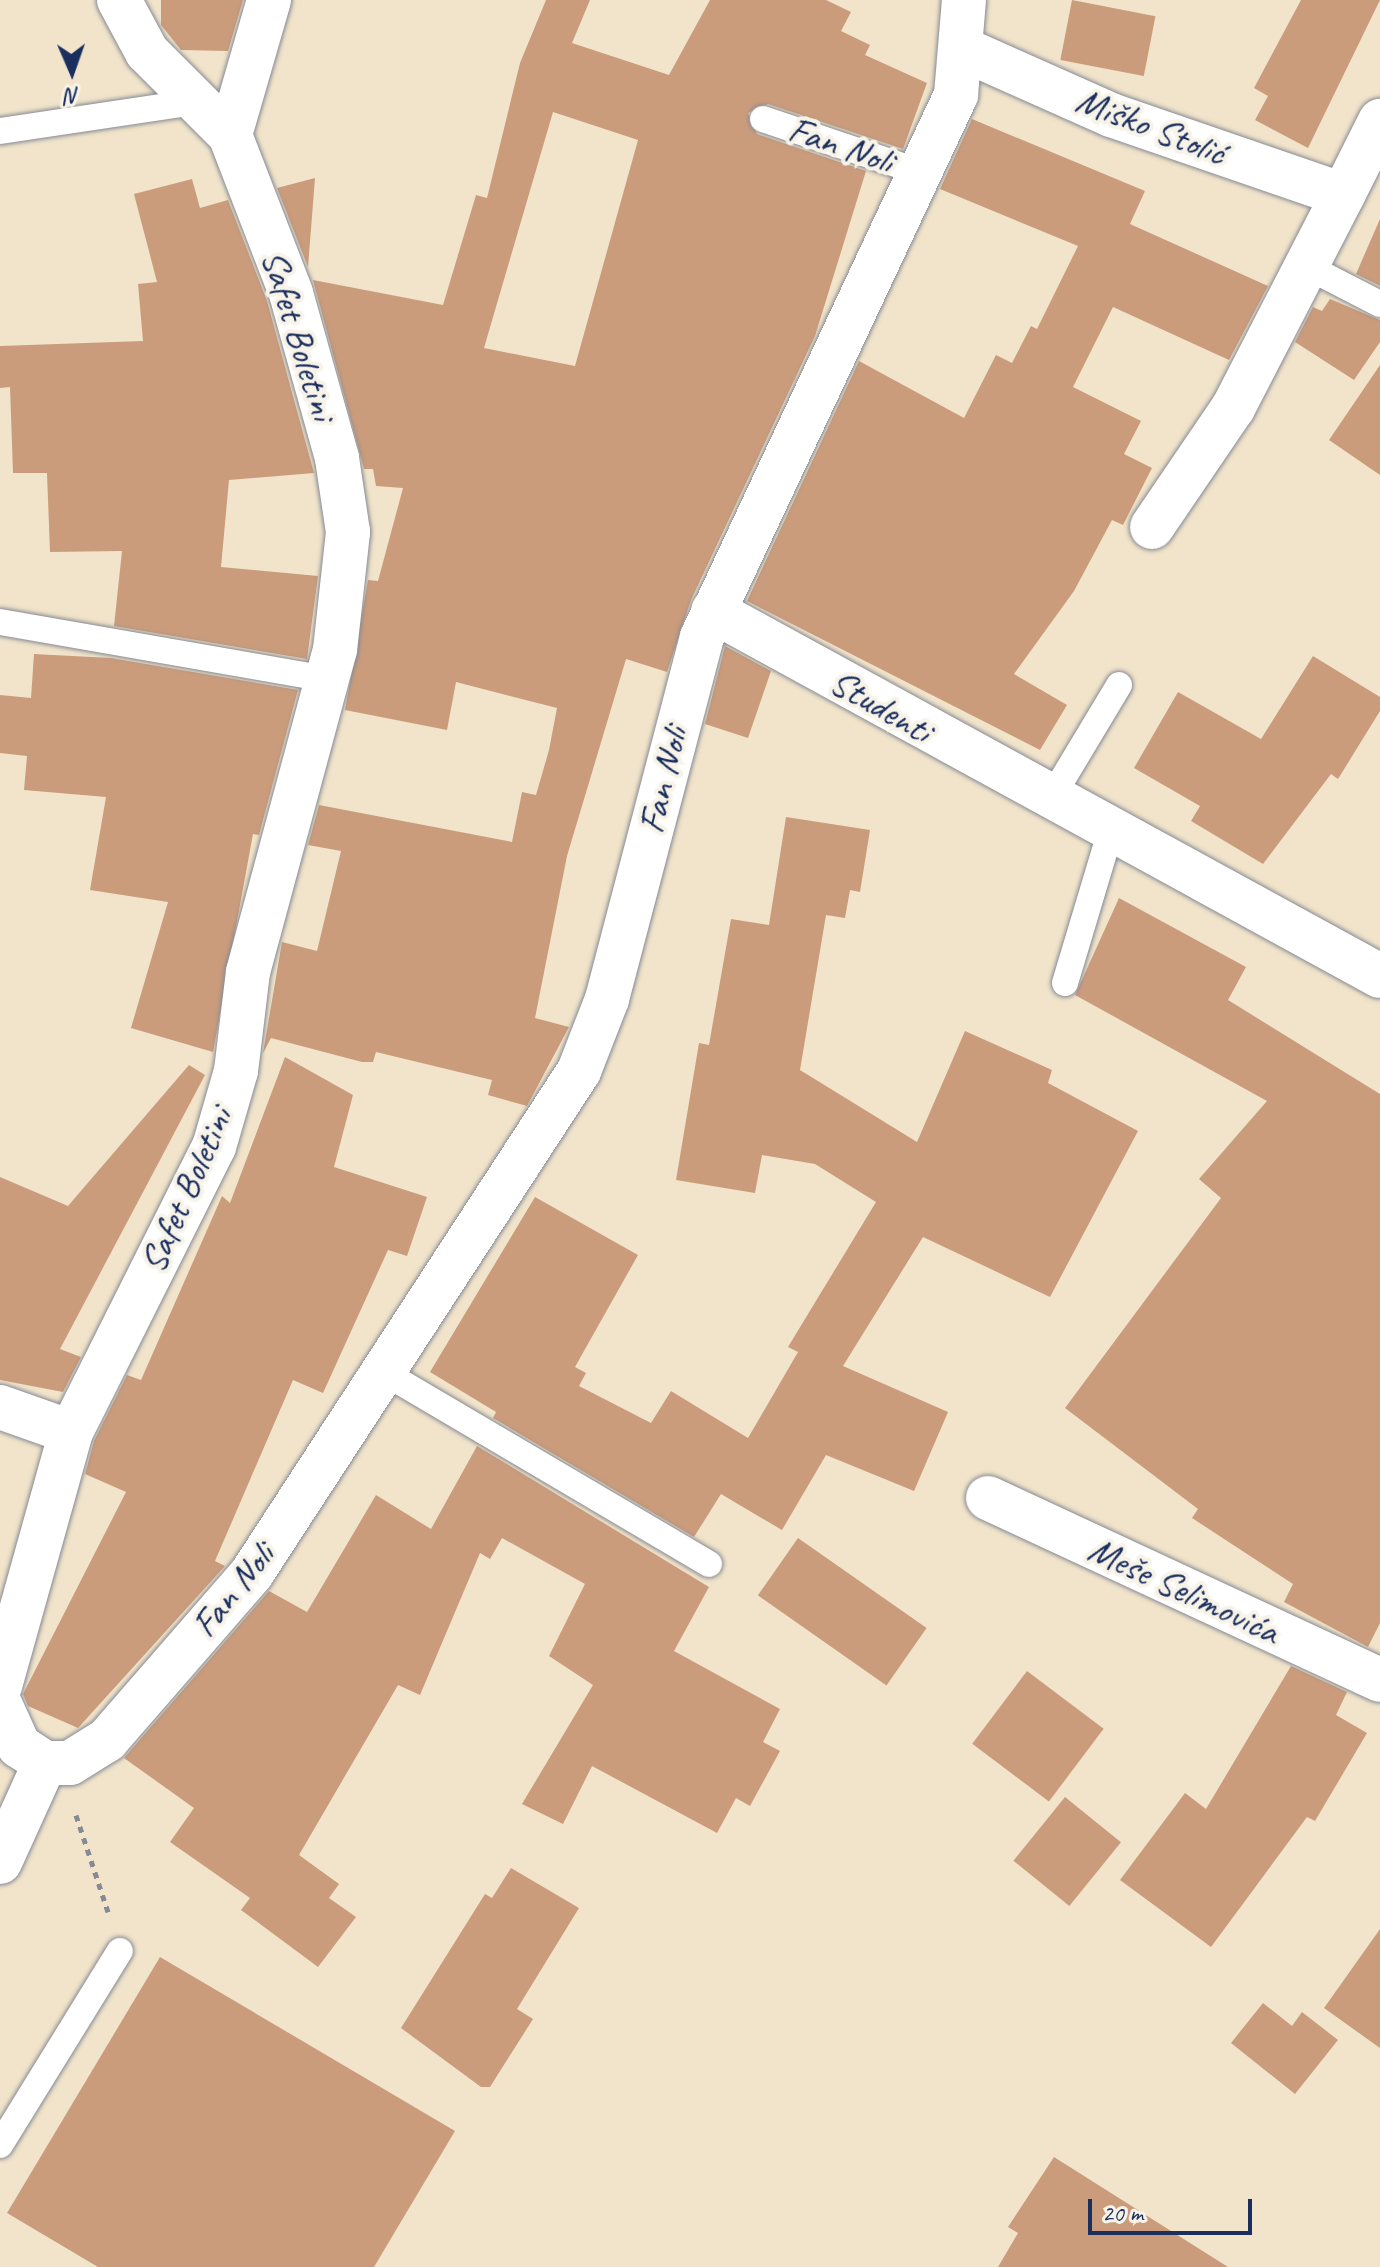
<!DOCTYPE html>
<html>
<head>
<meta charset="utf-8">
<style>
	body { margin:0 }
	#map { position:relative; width:1380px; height:2267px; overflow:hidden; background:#f1e4ca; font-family:Caveat,sans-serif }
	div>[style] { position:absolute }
	.building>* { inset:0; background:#ca9c7c; transform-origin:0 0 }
	.path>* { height:5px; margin-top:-2.5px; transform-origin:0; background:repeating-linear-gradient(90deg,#868a94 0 6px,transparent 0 12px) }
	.roads { filter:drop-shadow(0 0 2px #868a94) drop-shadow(0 0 2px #868a94) }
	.lane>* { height:26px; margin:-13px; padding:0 13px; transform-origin:13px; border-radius:13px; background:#fff }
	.street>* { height:44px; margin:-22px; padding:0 22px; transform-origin:22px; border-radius:22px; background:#fff }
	span { translate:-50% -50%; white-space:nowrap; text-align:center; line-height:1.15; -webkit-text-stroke:8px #f7f3e8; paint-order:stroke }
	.street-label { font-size:38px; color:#1b2f5e }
	.north { position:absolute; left:32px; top:32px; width:80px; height:80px; -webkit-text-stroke:6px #f7f3e8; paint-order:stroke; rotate:178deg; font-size:22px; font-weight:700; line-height:32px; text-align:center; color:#1b2f5e }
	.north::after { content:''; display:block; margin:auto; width:28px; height:36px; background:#1b2f5e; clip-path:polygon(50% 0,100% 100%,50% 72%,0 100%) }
	.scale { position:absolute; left:1088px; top:2199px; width:164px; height:36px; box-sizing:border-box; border:4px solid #1b2f5e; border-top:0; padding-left:10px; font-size:24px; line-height:28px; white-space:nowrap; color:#1b2f5e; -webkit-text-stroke:6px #f7f3e8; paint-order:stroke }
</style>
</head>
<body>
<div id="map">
	<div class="building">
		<i style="clip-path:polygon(161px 0,243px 0,228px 51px,181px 50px,161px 25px)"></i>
		<i style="clip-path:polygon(evenodd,546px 0,590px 0,572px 43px,669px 75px,710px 0,826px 0,851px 12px,841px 31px,870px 45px,865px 55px,927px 83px,903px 149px,768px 104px,748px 113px,757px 134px,866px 171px,815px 336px,691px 600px,667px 672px,626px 659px,567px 856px,535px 1018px,569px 1027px,527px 1106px,488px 1095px,492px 1080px,376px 1052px,373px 1062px,362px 1062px,271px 1038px,263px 1053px,282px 942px,317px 951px,341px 851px,308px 845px,319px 805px,512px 842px,522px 792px,536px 795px,549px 750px,557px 708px,456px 682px,447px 730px,345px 710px,368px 580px,378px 581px,403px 488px,376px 486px,373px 469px,364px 469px,313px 280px,443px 305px,476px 195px,487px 198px,520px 63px,546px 0,553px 112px,638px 140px,575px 366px,484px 348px,553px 112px)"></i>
		<i style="left:1072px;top:0;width:85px;height:61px;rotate:11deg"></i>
		<i style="clip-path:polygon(1301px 0,1380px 0,1308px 148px,1255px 120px,1268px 96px,1254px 88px)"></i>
		<i style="clip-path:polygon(972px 119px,1145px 191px,1130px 224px,1268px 286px,1229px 360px,1113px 307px,1073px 387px,1141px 421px,1124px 454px,1152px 468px,1123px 525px,1112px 520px,1074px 591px,1014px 674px,1067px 705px,1040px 750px,747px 601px,859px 361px,964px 418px,996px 355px,1012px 363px,1031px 326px,1037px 329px,1078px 246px,940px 189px)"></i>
		<i style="clip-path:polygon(315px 178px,308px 267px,277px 188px)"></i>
		<i style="clip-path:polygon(192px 179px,200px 208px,228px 200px,267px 301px,314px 473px,229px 480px,221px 567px,318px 576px,307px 659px,114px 626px,122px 551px,50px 552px,47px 473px,13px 473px,10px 387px,0 388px,0 346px,143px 341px,138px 284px,157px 282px,134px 194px)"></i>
		<i style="clip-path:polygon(1380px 219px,1380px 286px,1356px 274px)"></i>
		<i style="clip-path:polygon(1330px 299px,1380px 320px,1380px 342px,1354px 380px,1295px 342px,1313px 307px,1322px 311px)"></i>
		<i style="clip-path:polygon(1380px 365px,1380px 475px,1329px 440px)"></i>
		<i style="clip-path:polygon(725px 646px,771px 671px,748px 738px,705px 724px)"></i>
		<i style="clip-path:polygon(34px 654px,111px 658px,298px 690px,259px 835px,253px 834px,213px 1052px,131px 1028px,168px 902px,90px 890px,106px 797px,24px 790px,27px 756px,0 753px,0 695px,31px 698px)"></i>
		<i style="clip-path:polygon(1313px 656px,1380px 697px,1380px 711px,1338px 779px,1331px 774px,1263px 864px,1191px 821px,1200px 806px,1134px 768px,1178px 692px,1261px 739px)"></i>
		<i style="clip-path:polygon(786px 817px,870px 830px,860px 892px,850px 890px,845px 918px,826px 915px,800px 1070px,917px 1142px,965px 1031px,1052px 1070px,1048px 1083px,1138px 1131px,1050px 1297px,923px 1237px,843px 1366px,948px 1412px,914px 1491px,826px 1455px,782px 1530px,721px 1494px,694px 1537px,493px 1418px,496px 1412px,430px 1372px,535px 1197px,638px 1255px,575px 1367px,586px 1373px,579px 1386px,651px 1423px,671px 1391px,748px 1438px,798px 1352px,788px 1347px,876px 1202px,815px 1164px,762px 1155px,755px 1193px,676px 1180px,699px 1043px,709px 1045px,731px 919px,769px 925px)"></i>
		<i style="clip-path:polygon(1119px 898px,1246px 967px,1228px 1000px,1380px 1094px,1380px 1623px,1368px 1647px,1284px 1602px,1293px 1584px,1192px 1518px,1198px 1509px,1065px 1408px,1221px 1198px,1199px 1179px,1267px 1101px,1075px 995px)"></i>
		<i style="clip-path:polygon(285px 1057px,353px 1095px,334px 1167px,427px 1197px,407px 1256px,388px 1250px,323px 1393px,293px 1380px,215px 1561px,225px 1566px,78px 1728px,28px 1706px,23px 1694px,126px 1492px,85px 1474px,94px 1441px,127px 1375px,141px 1380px,222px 1196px,230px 1203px)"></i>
		<i style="clip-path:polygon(189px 1065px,205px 1075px,60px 1349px,81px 1357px,63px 1392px,0 1380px,0 1177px,68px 1206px)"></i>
		<i style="clip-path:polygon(477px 1446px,709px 1587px,674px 1651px,780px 1709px,763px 1742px,780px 1751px,750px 1806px,736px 1798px,717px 1833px,592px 1766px,563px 1824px,522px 1804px,593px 1685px,549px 1656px,585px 1584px,502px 1538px,490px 1559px,480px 1553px,420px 1695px,398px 1685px,299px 1855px,339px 1884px,329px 1898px,356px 1917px,318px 1967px,241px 1910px,250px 1898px,170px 1842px,194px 1808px,124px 1758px,269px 1591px,307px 1612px,376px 1495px,431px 1529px)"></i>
		<i style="left:798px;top:1538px;width:157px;height:70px;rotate:35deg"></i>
		<i style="clip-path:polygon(1291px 1666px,1347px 1692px,1336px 1715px,1367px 1733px,1315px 1821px,1307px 1817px,1211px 1947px,1120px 1880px,1185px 1793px,1206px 1809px)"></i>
		<i style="left:1027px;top:1671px;width:96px;height:91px;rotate:37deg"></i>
		<i style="left:1065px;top:1797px;width:72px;height:82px;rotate:39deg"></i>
		<i style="clip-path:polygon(511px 1868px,579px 1908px,517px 2009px,533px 2019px,490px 2087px,481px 2087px,401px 2028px,485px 1894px,492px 1898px)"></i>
		<i style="clip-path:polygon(1380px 1929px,1380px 2048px,1324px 2008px)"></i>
		<i style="clip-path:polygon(160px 1957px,455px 2131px,374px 2267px,98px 2267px,7px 2213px)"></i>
		<i style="clip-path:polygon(1263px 2003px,1292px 2026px,1302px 2012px,1338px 2040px,1295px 2094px,1231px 2043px)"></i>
		<i style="clip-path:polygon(1054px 2157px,1228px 2267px,998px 2267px,1018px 2233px,1008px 2227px)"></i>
	</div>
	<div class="path">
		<i style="left:76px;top:1815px;width:102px;rotate:71.7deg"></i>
	</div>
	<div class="roads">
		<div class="lane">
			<i style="left:763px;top:119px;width:166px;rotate:18.7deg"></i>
			<i style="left:0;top:131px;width:196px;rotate:-8.5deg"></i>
			<i style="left:1306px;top:266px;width:83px;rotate:27.2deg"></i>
			<i style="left:0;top:622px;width:332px;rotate:9.9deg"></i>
			<i style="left:1050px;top:800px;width:134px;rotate:-59deg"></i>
			<i style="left:1065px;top:983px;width:157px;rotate:-73.3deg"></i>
			<i style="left:385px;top:1373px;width:376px;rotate:30.5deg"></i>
			<i style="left:0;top:2145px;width:228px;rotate:-58.3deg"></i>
		</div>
		<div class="street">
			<i style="left:119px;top:0;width:59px;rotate:61.7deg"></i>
			<i style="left:147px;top:52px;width:117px;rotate:45deg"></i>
			<i style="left:963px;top:49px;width:162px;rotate:24deg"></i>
			<i style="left:1111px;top:115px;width:245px;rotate:19deg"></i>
			<i style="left:1343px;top:195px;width:83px;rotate:-63.4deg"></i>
			<i style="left:1152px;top:527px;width:144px;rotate:-55.8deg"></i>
			<i style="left:1233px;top:408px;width:240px;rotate:-62.7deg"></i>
			<i style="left:713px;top:611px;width:760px;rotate:28.69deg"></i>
			<i style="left:0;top:1407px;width:75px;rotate:19.4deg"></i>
			<i style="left:988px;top:1498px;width:432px;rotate:24.9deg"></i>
			<i style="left:0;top:1686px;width:264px;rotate:-74.4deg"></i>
			<i style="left:71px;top:1432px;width:319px;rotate:-63.4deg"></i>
			<i style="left:214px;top:1147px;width:79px;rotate:-73.9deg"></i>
			<i style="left:236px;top:1071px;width:100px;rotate:-83.1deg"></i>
			<i style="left:248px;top:972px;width:334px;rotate:-74.9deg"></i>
			<i style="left:335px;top:650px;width:119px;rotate:-83.7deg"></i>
			<i style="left:348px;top:532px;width:75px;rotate:-98.5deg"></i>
			<i style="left:337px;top:458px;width:171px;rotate:-105.6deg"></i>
			<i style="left:291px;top:293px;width:169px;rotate:-111.1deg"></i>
			<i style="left:230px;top:135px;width:141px;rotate:-73.9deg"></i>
			<i style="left:0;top:1704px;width:46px;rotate:65.7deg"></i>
			<i style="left:19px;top:1746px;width:31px;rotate:33deg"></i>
			<i style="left:45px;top:1763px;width:25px"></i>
			<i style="left:70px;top:1763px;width:44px;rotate:-31.9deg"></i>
			<i style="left:107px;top:1740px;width:221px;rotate:-49deg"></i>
			<i style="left:252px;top:1573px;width:599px;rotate:-56.92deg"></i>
			<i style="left:579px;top:1071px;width:77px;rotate:-68.7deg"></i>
			<i style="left:607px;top:999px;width:374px;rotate:-75.3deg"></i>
			<i style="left:702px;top:637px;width:599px;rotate:-64.89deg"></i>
			<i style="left:956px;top:95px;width:95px;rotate:-85.2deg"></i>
			<i style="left:0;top:1862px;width:109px;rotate:-65.6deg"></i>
		</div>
	</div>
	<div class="street-label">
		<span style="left:1151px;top:126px;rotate:21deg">Miško Stolić</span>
		<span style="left:841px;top:145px;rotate:19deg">Fan Noli</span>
		<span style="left:299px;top:335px;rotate:73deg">Safet Boletini</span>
		<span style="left:881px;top:706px;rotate:30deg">Studenti</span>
		<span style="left:663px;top:780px;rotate:-76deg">Fan Noli</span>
		<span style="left:186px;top:1190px;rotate:-66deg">Safet Boletini</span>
		<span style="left:233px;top:1590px;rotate:-51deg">Fan Noli</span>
		<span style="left:1184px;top:1590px;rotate:25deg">Meše Selimovića</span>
	</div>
	<div class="north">N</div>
	<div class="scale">20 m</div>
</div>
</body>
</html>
